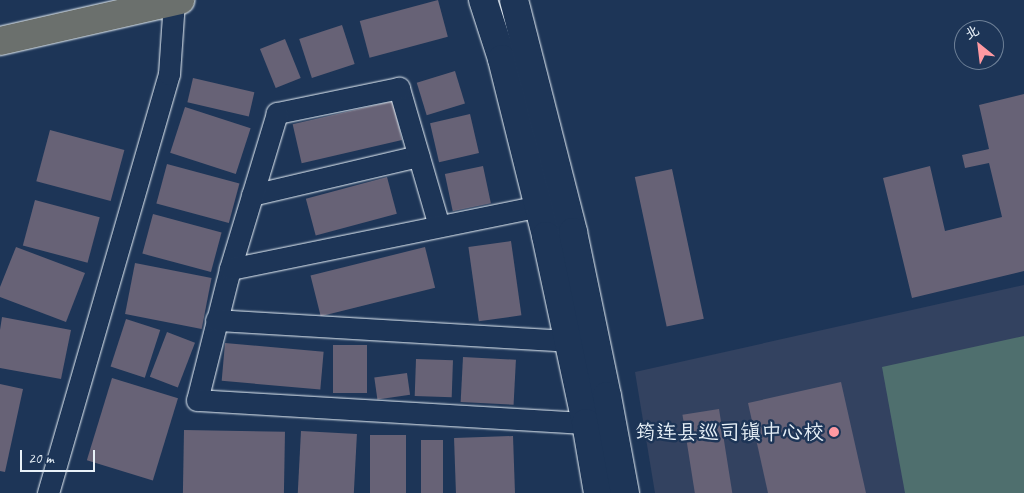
<!DOCTYPE html>
<html>
<head>
<meta charset="utf-8">
<style>
	body { margin:0 }
	#map { position:relative; width:1024px; height:493px; overflow:hidden; background:#1d3557; font-family:Caveat,"LXGW WenKai TC",sans-serif }
	div>[style] { position:absolute }
	.built>* { inset:0; background:#334260 }
	.green>* { inset:0; background:#4f6f6e }
	.building>* { inset:0; background:#676276; transform-origin:0 0 }
	.roads { filter:drop-shadow(0 0 1px #e8f1f8) drop-shadow(0 0 1px #e8f1f8) }
	.street>* { height:21px; margin:-10.5px; padding:0 10.5px; transform-origin:10.5px; border-radius:10.5px; background:#1d3557 }
	.secondary>* { height:28px; margin:-14px; padding:0 14px; transform-origin:14px; border-radius:14px; background:#1d3557 }
	.highway>* { height:28px; margin:-14px; padding:0 14px; transform-origin:14px; border-radius:14px; background:#6b706d }
	.dots>* { width:14px; height:14px; translate:-50% -50%; box-sizing:border-box; border:2px solid #1d3557; border-radius:50% }
	span { translate:-50% -50%; white-space:nowrap; text-align:center; line-height:1.15; -webkit-text-stroke:5px #1d3557; paint-order:stroke }
	.poi-label { font-size:21px; color:#e8f1f8 }
	.right { translate:-100% -50%; text-align:right }
	.north { position:absolute; left:954px; top:20px; width:50px; height:50px; box-sizing:border-box; background:#1d3557; border:1px solid #6e8097; border-radius:50%; rotate:331deg; font-size:14px; font-weight:700; line-height:20px; text-align:center; color:#e8f1f8 }
	.north::after { content:''; display:block; margin:auto; width:18px; height:22px; background:#ff9aa2; clip-path:polygon(50% 0,100% 100%,50% 72%,0 100%) }
	.scale { position:absolute; left:20px; top:450px; width:75px; height:22px; box-sizing:border-box; border:2px solid #e8f1f8; border-top:0; padding-left:6px; font-size:15px; line-height:18px; white-space:nowrap; color:#e8f1f8; -webkit-text-stroke:4px #1d3557; paint-order:stroke }
</style>
</head>
<body>
<div id="map">
	<div class="built">
		<i style="clip-path:polygon(1024px 285px,1024px 493px,655px 493px,635px 372px)"></i>
	</div>
	<div class="green">
		<i style="clip-path:polygon(1024px 336px,1024px 493px,905px 493px,882px 367px)"></i>
	</div>
	<div class="building">
		<i style="left:438px;top:0;width:38px;height:81px;rotate:75deg"></i>
		<i style="left:342px;top:25px;width:41px;height:45px;rotate:72deg"></i>
		<i style="left:285px;top:39px;width:42px;height:27px;rotate:68deg"></i>
		<i style="left:455px;top:71px;width:34px;height:40px;rotate:73deg"></i>
		<i style="left:193px;top:78px;width:63px;height:25px;rotate:13deg"></i>
		<i style="clip-path:polygon(1024px 94px,1024px 271px,912px 298px,883px 178px,930px 166px,945px 231px,1002px 217px,989px 163px,965px 168px,962px 155px,989px 149px,979px 105px)"></i>
		<i style="left:393px;top:101px;width:40px;height:103px;rotate:77deg"></i>
		<i style="left:185px;top:107px;width:69px;height:48px;rotate:18deg"></i>
		<i style="left:470px;top:114px;width:40px;height:41px;rotate:77deg"></i>
		<i style="left:50px;top:130px;width:77px;height:53px;rotate:15deg"></i>
		<i style="left:167px;top:164px;width:75px;height:41px;rotate:15deg"></i>
		<i style="left:483px;top:166px;width:38px;height:39px;rotate:78deg"></i>
		<i style="left:672px;top:169px;width:153px;height:38px;rotate:78deg"></i>
		<i style="left:387px;top:177px;width:38px;height:84px;rotate:75deg"></i>
		<i style="left:35px;top:200px;width:67px;height:47px;rotate:15deg"></i>
		<i style="left:153px;top:214px;width:71px;height:41px;rotate:15deg"></i>
		<i style="left:511px;top:241px;width:75px;height:43px;rotate:82deg"></i>
		<i style="clip-path:polygon(16px 247px,85px 273px,66px 322px,0 297px,0 287px)"></i>
		<i style="left:425px;top:247px;width:42px;height:118px;rotate:76deg"></i>
		<i style="left:135px;top:263px;width:78px;height:52px;rotate:11deg"></i>
		<i style="clip-path:polygon(2px 317px,71px 330px,61px 379px,0 368px,0 330px)"></i>
		<i style="left:126px;top:319px;width:36px;height:50px;rotate:18deg"></i>
		<i style="left:167px;top:332px;width:30px;height:48px;rotate:21deg"></i>
		<i style="left:225px;top:343px;width:99px;height:38px;rotate:5deg"></i>
		<i style="left:333px;top:345px;width:34px;height:48px"></i>
		<i style="left:463px;top:357px;width:53px;height:45px;rotate:3deg"></i>
		<i style="left:416px;top:359px;width:37px;height:37px;rotate:2deg"></i>
		<i style="left:407px;top:373px;width:22px;height:33px;rotate:82deg"></i>
		<i style="left:112px;top:378px;width:69px;height:86px;rotate:17deg"></i>
		<i style="clip-path:polygon(841px 382px,866px 493px,768px 493px,748px 403px)"></i>
		<i style="clip-path:polygon(0 384px,23px 389px,5px 472px,0 471px)"></i>
		<i style="left:719px;top:409px;width:85px;height:37px;rotate:81deg"></i>
		<i style="left:184px;top:430px;width:101px;height:63px;rotate:1deg"></i>
		<i style="left:301px;top:431px;width:56px;height:62px;rotate:3deg"></i>
		<i style="left:406px;top:435px;width:58px;height:36px;rotate:90deg"></i>
		<i style="left:513px;top:436px;width:57px;height:59px;rotate:88deg"></i>
		<i style="left:421px;top:440px;width:22px;height:53px"></i>
	</div>
	<div class="roads">
		<div class="street">
			<i style="left:252px;top:195px;width:171px;rotate:-13.2deg"></i>
			<i style="left:439px;top:226px;width:144px;rotate:-106.2deg"></i>
			<i style="left:399px;top:88px;width:125px;rotate:168.4deg"></i>
			<i style="left:277px;top:113px;width:163px;rotate:106.8deg"></i>
			<i style="left:230px;top:269px;width:135px;rotate:104.1deg"></i>
			<i style="left:197px;top:400px;width:390px;rotate:3.4deg"></i>
			<i style="left:230px;top:269px;width:315px;rotate:-11.5deg"></i>
			<i style="left:216px;top:320px;width:354px;rotate:3.4deg"></i>
			<i style="left:48px;top:493px;width:436px;rotate:-73.9deg"></i>
			<i style="left:169px;top:74px;width:73px;rotate:-86.1deg"></i>
		</div>
		<div class="secondary">
			<i style="left:483px;top:0;width:62px;rotate:72.1deg"></i>
			<i style="left:502px;top:59px;width:182px;rotate:76deg"></i>
			<i style="left:546px;top:236px;width:191px;rotate:77.9deg"></i>
			<i style="left:586px;top:423px;width:71px;rotate:80.3deg"></i>
			<i style="left:514px;top:0;width:239px;rotate:75.7deg"></i>
			<i style="left:573px;top:232px;width:167px;rotate:78.3deg"></i>
			<i style="left:607px;top:396px;width:99px;rotate:79.5deg"></i>
		</div>
		<div class="highway">
			<i style="left:0;top:41px;width:185px;rotate:-12.8deg"></i>
		</div>
	</div>
	<div class="dots">
		<i style="left:834px;top:432px;background:#ff9aa2"></i>
	</div>
	<div class="poi-label">
		<span class="right" style="left:824px;top:432px">筠连县巡司镇中心校</span>
	</div>
	<div class="north">北</div>
	<div class="scale">20 m</div>
</div>
</body>
</html>
